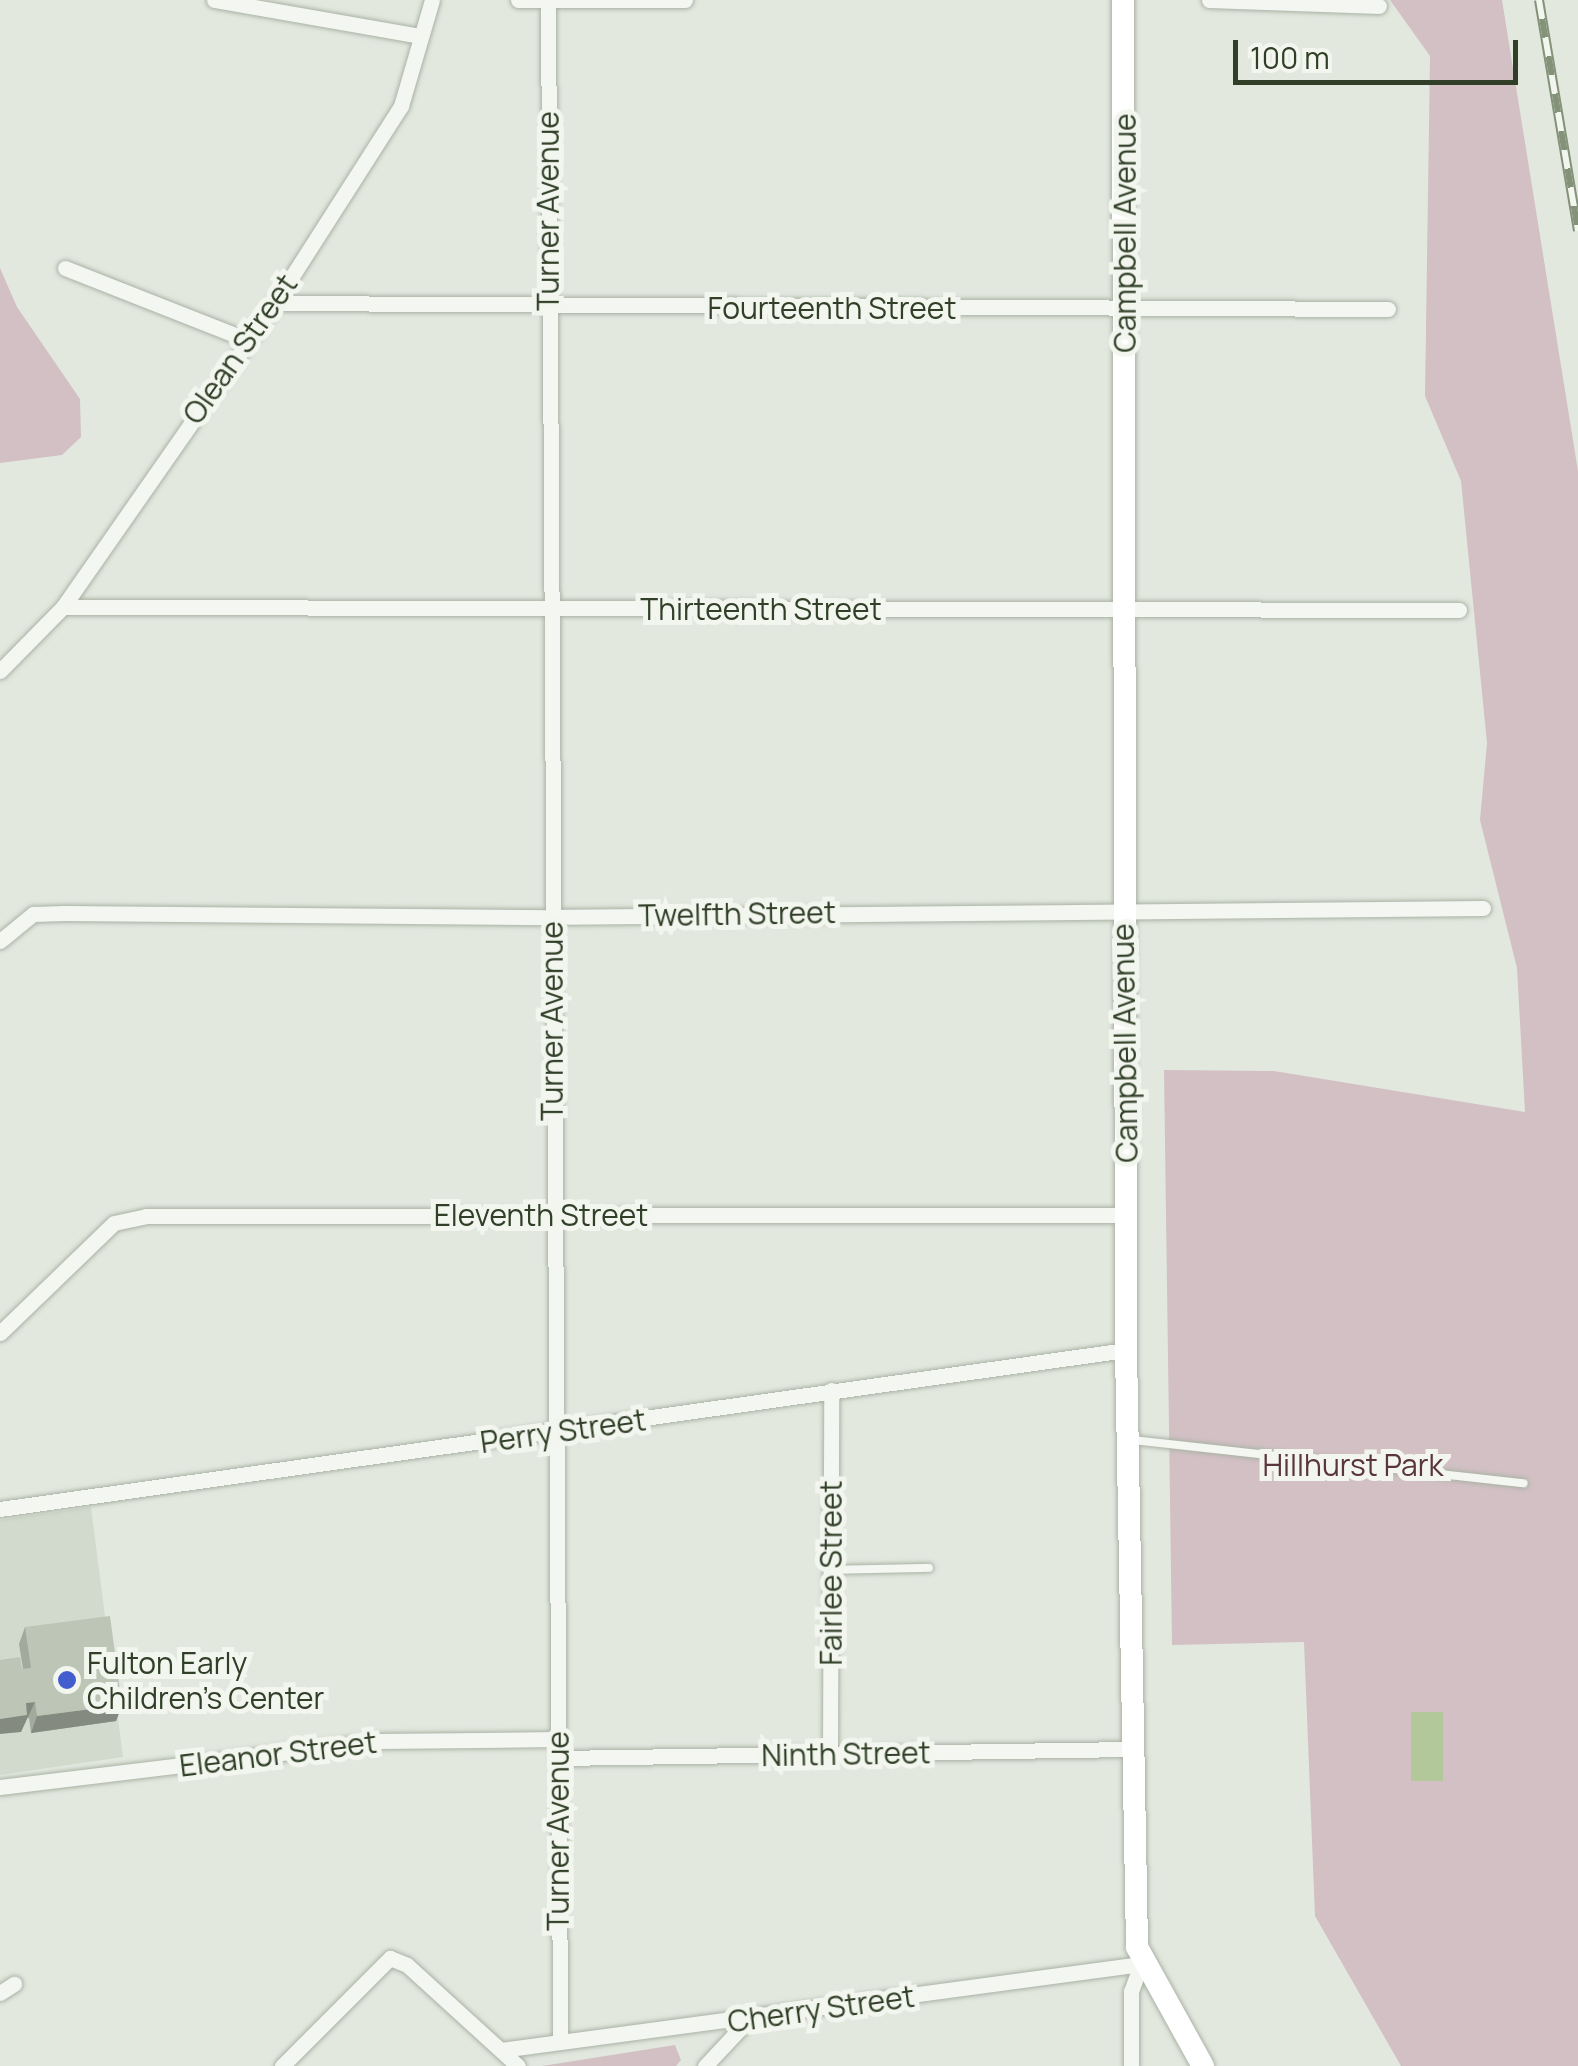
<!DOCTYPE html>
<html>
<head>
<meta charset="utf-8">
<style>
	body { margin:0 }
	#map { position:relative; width:1578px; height:2066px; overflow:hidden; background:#e3e8df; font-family:Manrope,sans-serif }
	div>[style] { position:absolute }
	.built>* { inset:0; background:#d2dacd }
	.green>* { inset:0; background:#d2c0c5 }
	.water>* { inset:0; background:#b2c89a; transform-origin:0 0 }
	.roads { filter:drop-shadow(0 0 2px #aab2a4) drop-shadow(0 0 2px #aab2a4) }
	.lane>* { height:8px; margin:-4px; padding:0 4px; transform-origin:4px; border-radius:4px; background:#f3f6f1 }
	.street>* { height:15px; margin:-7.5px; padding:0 7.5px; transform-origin:7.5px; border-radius:7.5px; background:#f3f6f1 }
	.secondary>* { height:22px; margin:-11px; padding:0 11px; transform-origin:11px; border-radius:11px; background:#fff }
	.rail>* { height:10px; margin-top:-5px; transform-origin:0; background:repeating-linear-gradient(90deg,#f2f6ee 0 19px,#839278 0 38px); box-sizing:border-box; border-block:2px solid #839278 }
	.wall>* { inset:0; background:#a2a99d }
	.shaded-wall>* { inset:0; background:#848a7f }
	.building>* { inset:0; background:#bcc5b6 }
	.dots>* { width:28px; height:28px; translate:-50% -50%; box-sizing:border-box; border:5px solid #f2f6ee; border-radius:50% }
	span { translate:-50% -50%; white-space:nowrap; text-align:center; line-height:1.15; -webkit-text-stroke:10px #f2f6ee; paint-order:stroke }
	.street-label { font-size:30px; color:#313f28 }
	.park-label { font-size:30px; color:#5b353e }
	.poi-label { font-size:30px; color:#313f28 }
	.left { translate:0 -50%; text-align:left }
	.scale { position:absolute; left:1233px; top:40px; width:285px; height:45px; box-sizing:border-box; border:5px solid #313f28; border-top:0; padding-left:12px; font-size:30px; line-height:35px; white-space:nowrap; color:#313f28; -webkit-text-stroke:8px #f2f6ee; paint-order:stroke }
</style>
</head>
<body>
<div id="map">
	<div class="built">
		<i style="clip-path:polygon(91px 1507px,123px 1757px,0 1775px,0 1520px)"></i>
	</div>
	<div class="green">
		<i style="clip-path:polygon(1390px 0,1502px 0,1578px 471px,1578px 2066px,1401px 2066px,1315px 1916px,1304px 1642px,1172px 1645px,1164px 1070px,1274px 1071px,1525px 1112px,1517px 968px,1480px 820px,1487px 743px,1461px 481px,1425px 396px,1430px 56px)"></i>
		<i style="clip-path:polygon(0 268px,17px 307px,80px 399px,81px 437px,62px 455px,0 463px)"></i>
		<i style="clip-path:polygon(675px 2045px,681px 2060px,676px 2066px,542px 2066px)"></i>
	</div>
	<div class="water">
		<i style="left:1411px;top:1712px;width:32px;height:69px"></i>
	</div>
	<div class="roads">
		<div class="lane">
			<i style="left:1132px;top:1440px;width:394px;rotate:6.3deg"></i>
			<i style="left:830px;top:1570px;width:99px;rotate:-1.2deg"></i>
		</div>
		<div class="street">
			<i style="left:214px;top:0;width:210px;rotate:9.9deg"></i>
			<i style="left:518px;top:0;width:167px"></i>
			<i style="left:548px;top:0;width:2042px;rotate:89.66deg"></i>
			<i style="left:1209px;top:0;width:170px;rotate:2deg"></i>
			<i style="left:65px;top:268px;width:193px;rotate:21.5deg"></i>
			<i style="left:275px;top:303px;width:1113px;rotate:0.31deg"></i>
			<i style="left:63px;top:607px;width:1396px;rotate:0.12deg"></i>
			<i style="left:0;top:671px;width:90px;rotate:-45.5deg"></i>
			<i style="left:63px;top:607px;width:371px;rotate:-55.1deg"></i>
			<i style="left:275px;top:303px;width:234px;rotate:-57.4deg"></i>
			<i style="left:401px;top:106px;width:110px;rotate:-73.7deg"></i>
			<i style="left:0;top:941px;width:43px;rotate:-39.3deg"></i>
			<i style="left:33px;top:914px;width:31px;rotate:-2deg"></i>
			<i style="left:64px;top:913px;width:488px;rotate:0.5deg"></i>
			<i style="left:552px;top:917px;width:931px;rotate:-0.55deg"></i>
			<i style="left:0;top:1333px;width:158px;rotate:-44deg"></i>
			<i style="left:114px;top:1223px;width:33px;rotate:-12deg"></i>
			<i style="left:146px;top:1216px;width:981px;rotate:-0.06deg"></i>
			<i style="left:0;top:1509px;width:1137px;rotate:-8.04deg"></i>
			<i style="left:830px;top:1755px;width:365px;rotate:-89.8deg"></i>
			<i style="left:558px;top:1758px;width:576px;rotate:-0.9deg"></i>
			<i style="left:0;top:1787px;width:381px;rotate:-6.9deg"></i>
			<i style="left:378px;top:1741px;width:180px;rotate:-0.6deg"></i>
			<i style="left:0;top:1993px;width:17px;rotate:-33deg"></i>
			<i style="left:501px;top:2050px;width:646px;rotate:-7.65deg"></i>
			<i style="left:1141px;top:1964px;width:29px;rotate:110deg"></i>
			<i style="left:1131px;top:1991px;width:75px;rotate:90deg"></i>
			<i style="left:282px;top:2066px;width:153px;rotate:-45deg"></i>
			<i style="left:390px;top:1958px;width:18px;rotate:22deg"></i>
			<i style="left:407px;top:1965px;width:150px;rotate:42.3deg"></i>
			<i style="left:705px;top:2066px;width:63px;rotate:-46.9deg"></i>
		</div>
		<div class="secondary">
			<i style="left:1123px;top:0;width:1350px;rotate:89.87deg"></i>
			<i style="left:1126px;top:1350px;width:597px;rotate:88.94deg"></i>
			<i style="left:1137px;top:1947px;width:136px;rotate:61deg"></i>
		</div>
	</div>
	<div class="rail">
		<i style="left:1539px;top:0;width:234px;rotate:80.4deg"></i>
	</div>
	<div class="wall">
		<i style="clip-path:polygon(25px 1627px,122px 1705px,116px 1721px,31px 1733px,29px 1718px,26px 1718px,21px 1732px,23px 1669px,19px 1644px)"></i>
	</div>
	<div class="shaded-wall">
		<i style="clip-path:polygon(35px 1702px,21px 1732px,0 1734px,0 1719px,26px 1703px)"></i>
		<i style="clip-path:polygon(122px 1705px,116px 1721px,31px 1733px,37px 1716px)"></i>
	</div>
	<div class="building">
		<i style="clip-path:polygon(110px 1616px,122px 1705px,37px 1716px,35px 1702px,26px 1703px,27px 1715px,0 1719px,0 1660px,20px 1657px,22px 1669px,31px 1668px,25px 1627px)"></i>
	</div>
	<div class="dots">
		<i style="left:67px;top:1680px;background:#435dce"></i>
	</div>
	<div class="street-label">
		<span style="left:548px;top:211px;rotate:-90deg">Turner Avenue</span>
		<span style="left:1125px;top:233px;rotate:-90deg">Campbell Avenue</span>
		<span style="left:832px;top:308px">Fourteenth Street</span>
		<span style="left:240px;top:349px;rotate:-55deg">Olean Street</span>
		<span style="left:761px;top:609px">Thirteenth Street</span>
		<span style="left:737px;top:914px;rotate:-1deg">Twelfth Street</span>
		<span style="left:552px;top:1021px;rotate:-90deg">Turner Avenue</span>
		<span style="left:1125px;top:1043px;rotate:-91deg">Campbell Avenue</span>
		<span style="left:541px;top:1215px">Eleventh Street</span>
		<span style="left:563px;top:1431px;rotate:-8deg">Perry Street</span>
		<span style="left:831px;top:1573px;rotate:-90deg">Fairlee Street</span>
		<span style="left:278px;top:1754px;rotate:-7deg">Eleanor Street</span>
		<span style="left:846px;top:1754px;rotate:-1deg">Ninth Street</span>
		<span style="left:558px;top:1831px;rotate:-90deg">Turner Avenue</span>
		<span style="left:821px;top:2009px;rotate:-8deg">Cherry Street</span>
	</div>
	<div class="park-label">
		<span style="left:1353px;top:1465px">Hillhurst Park</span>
	</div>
	<div class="poi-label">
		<span class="left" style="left:87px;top:1680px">Fulton Early<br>Children's Center</span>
	</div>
	<div class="scale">100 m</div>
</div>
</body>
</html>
